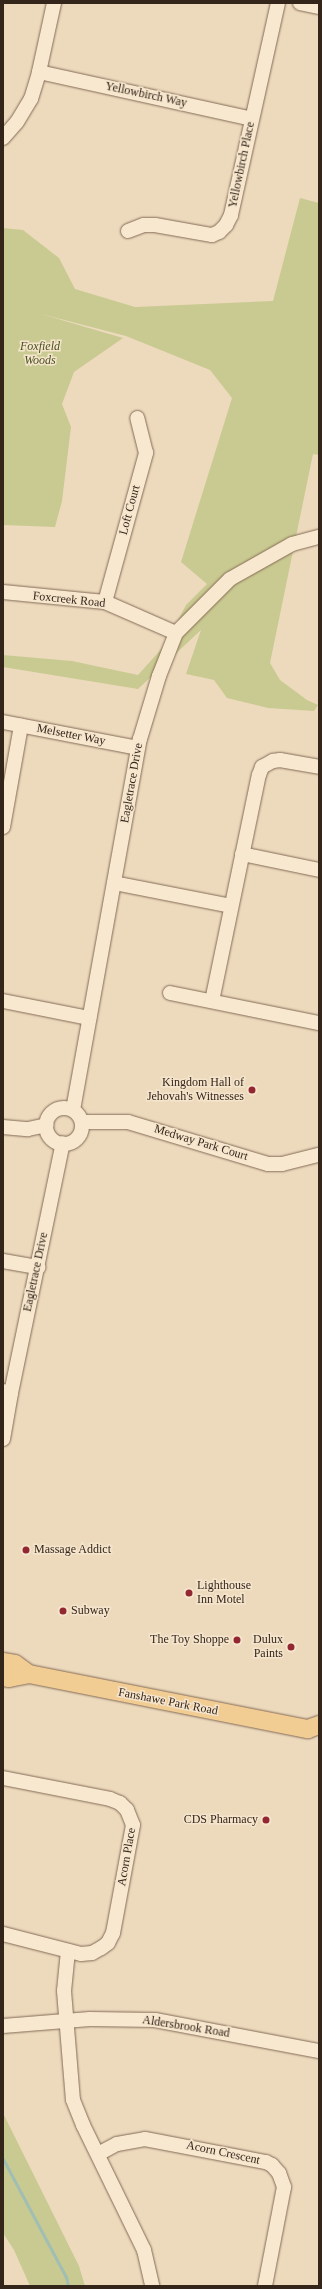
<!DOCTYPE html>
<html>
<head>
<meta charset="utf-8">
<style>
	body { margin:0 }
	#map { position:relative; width:322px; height:2289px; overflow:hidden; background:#eddabd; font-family:"Times New Roman",serif }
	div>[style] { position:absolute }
	.green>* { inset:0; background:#c9ca91 }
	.stream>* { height:3px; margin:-1.5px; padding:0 1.5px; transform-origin:1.5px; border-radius:1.5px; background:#a1beb3 }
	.roads { filter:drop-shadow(0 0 1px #846b56) drop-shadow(0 0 1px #846b56) }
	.minor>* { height:14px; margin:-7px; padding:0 7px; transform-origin:7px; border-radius:7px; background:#f8e8d0 }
	.minor>.ring { margin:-7px; padding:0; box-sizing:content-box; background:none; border:14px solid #f8e8d0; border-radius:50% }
	.major>* { height:18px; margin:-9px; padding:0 9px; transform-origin:9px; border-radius:9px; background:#f1cc93 }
	.dots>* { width:11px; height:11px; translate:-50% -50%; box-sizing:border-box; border:2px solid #f5e5cc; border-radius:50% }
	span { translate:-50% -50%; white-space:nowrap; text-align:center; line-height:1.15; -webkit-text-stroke:3px #f5e5cc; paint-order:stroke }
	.street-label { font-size:12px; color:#34251b }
	.park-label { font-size:12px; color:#485022; font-style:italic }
	.poi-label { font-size:12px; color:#34251b }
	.right { translate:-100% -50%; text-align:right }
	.left { translate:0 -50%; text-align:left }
	.frame { position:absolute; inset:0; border:4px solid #34251b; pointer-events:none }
</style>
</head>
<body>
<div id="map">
	<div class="green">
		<i style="clip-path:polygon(300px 198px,319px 203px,319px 455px,313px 454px,270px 663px,280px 680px,307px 700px,318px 705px,314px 711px,268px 708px,227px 698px,214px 680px,186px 674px,201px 630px,138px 689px,3px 667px,3px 655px,72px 661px,138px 675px,165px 645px,186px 605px,207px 584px,181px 562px,232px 398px,210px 370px,126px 336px,41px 314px,123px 338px,74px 372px,62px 404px,71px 427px,62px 501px,55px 527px,3px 525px,3px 228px,23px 230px,59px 258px,75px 289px,135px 307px,273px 301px)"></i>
		<i style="clip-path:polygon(3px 2113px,79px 2266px,85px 2286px,30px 2286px,14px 2250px,3px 2233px)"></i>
	</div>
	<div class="stream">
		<i style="left:3px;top:2159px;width:134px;rotate:61.9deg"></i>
		<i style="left:66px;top:2277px;width:9px;rotate:77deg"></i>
	</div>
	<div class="roads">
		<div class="minor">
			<i style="left:300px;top:3px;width:19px;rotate:12deg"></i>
			<i style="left:39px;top:72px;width:218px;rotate:12.4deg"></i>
			<i style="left:3px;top:138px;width:21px;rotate:-49deg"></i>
			<i style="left:17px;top:122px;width:27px;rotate:-59deg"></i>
			<i style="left:31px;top:99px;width:28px;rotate:-73deg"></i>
			<i style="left:39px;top:72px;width:71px;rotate:-77.7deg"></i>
			<i style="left:128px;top:231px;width:17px;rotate:-21deg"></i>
			<i style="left:144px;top:225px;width:11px"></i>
			<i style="left:155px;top:225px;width:58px;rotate:10deg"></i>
			<i style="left:212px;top:235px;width:8px;rotate:-23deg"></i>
			<i style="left:219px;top:232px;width:10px;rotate:-45deg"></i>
			<i style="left:226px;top:225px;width:11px;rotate:-63deg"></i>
			<i style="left:231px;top:215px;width:217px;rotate:-77.5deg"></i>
			<i style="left:3px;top:592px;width:102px;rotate:5.6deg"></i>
			<i style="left:105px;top:602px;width:77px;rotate:23.6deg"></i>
			<i style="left:105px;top:602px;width:155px;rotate:-74.6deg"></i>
			<i style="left:146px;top:453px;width:36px;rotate:-104deg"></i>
			<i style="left:3px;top:722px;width:137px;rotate:10.9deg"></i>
			<i style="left:3px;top:827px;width:103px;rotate:-79.9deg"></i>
			<i style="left:242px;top:854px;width:79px;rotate:11.7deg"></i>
			<i style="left:114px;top:883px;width:119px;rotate:11.1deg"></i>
			<i style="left:170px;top:993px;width:152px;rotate:11.4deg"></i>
			<i style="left:3px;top:1001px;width:88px;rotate:11.2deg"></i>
			<i style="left:212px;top:1001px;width:231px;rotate:-78.3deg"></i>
			<i style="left:259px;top:775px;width:9px;rotate:-69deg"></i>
			<i style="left:262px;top:767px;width:13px;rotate:-29deg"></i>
			<i style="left:273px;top:761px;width:7px;rotate:-8deg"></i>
			<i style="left:280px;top:760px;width:40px;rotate:10deg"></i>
			<i class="ring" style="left:46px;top:1108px;width:22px;height:22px"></i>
			<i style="left:73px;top:1110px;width:377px;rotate:-79.8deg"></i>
			<i style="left:140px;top:739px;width:66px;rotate:-73.2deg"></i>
			<i style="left:159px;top:676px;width:46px;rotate:-68.4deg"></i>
			<i style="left:176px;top:633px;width:76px;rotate:-45deg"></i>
			<i style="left:230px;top:579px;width:71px;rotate:-29.4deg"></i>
			<i style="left:292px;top:544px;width:28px;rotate:-15deg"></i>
			<i style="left:82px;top:1122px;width:46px"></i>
			<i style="left:128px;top:1122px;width:146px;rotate:16.7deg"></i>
			<i style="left:268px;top:1164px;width:14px"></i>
			<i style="left:282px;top:1164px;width:38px;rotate:-14deg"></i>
			<i style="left:3px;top:1127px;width:25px;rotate:5deg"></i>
			<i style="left:28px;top:1129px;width:19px;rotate:-12deg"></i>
			<i style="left:3px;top:1261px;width:36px;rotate:10deg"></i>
			<i style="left:3px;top:1391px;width:8px;rotate:14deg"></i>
			<i style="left:11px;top:1393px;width:255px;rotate:-78.3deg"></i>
			<i style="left:3px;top:1439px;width:47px;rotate:-80.1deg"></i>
			<i style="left:3px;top:1778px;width:109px;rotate:11.1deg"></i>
			<i style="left:110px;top:1799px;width:11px;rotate:22deg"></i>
			<i style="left:120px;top:1803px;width:10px;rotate:45deg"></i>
			<i style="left:127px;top:1810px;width:16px;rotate:68deg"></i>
			<i style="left:133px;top:1825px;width:110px;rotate:100.5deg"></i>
			<i style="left:113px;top:1933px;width:11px;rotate:117deg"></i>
			<i style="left:108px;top:1943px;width:9px;rotate:144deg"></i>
			<i style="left:101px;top:1948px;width:10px;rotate:151deg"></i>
			<i style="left:92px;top:1953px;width:11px;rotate:175deg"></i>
			<i style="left:81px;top:1954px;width:81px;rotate:-165.6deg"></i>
			<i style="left:68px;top:1951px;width:40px;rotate:95.7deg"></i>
			<i style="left:64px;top:1991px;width:109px;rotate:85.3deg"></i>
			<i style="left:73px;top:2100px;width:27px;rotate:68deg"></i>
			<i style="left:83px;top:2125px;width:139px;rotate:64deg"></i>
			<i style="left:144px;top:2250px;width:37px;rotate:77deg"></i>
			<i style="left:3px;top:2026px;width:87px;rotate:-4.6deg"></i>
			<i style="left:90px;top:2019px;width:65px;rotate:0.9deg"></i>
			<i style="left:155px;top:2020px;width:167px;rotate:10.7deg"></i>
			<i style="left:98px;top:2154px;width:21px;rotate:-28deg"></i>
			<i style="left:117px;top:2144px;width:28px;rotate:-10deg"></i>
			<i style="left:145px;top:2139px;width:123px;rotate:10.8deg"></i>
			<i style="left:266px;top:2162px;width:7px;rotate:27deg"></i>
			<i style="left:272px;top:2165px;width:11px;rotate:49deg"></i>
			<i style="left:279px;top:2173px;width:15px;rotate:70deg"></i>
			<i style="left:284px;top:2187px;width:101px;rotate:100.9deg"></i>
		</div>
		<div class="major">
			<i style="left:3px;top:1662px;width:12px;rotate:9deg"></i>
			<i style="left:15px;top:1664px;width:17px;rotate:36deg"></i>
			<i style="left:3px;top:1677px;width:6px;rotate:9deg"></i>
			<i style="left:9px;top:1678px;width:20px;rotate:-11deg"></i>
			<i style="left:29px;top:1674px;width:284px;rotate:11.2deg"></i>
			<i style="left:308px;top:1729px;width:12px;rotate:-20deg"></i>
		</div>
	</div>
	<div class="dots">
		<i style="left:252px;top:1090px;background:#932731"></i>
		<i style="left:26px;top:1550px;background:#932731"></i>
		<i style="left:189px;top:1593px;background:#932731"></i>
		<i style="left:63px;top:1611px;background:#932731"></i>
		<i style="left:237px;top:1640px;background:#932731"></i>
		<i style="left:291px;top:1647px;background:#932731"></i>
		<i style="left:266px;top:1820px;background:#932731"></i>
	</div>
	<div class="street-label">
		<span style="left:146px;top:95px;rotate:12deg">Yellowbirch Way</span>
		<span style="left:242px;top:165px;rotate:-78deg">Yellowbirch Place</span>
		<span style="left:130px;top:510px;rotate:-75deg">Loft Court</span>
		<span style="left:69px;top:600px;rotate:6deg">Foxcreek Road</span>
		<span style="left:71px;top:735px;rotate:11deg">Melsetter Way</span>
		<span style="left:132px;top:783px;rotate:-80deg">Eagletrace Drive</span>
		<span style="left:201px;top:1143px;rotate:17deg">Medway Park Court</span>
		<span style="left:36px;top:1272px;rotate:-78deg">Eagletrace Drive</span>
		<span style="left:168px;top:1702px;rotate:11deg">Fanshawe Park Road</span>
		<span style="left:127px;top:1857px;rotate:-80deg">Acorn Place</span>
		<span style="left:186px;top:2027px;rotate:9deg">Aldersbrook Road</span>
		<span style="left:223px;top:2153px;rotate:12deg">Acorn Crescent</span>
	</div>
	<div class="park-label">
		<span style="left:40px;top:354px">Foxfield<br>Woods</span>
	</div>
	<div class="poi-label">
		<span class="right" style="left:244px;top:1090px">Kingdom Hall of<br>Jehovah's Witnesses</span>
		<span class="left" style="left:34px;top:1550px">Massage Addict</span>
		<span class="left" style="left:197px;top:1593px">Lighthouse<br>Inn Motel</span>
		<span class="left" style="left:71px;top:1611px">Subway</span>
		<span class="right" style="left:229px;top:1640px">The Toy Shoppe</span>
		<span class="right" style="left:283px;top:1647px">Dulux<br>Paints</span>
		<span class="right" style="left:258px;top:1820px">CDS Pharmacy</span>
	</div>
	<div class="frame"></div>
</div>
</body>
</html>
